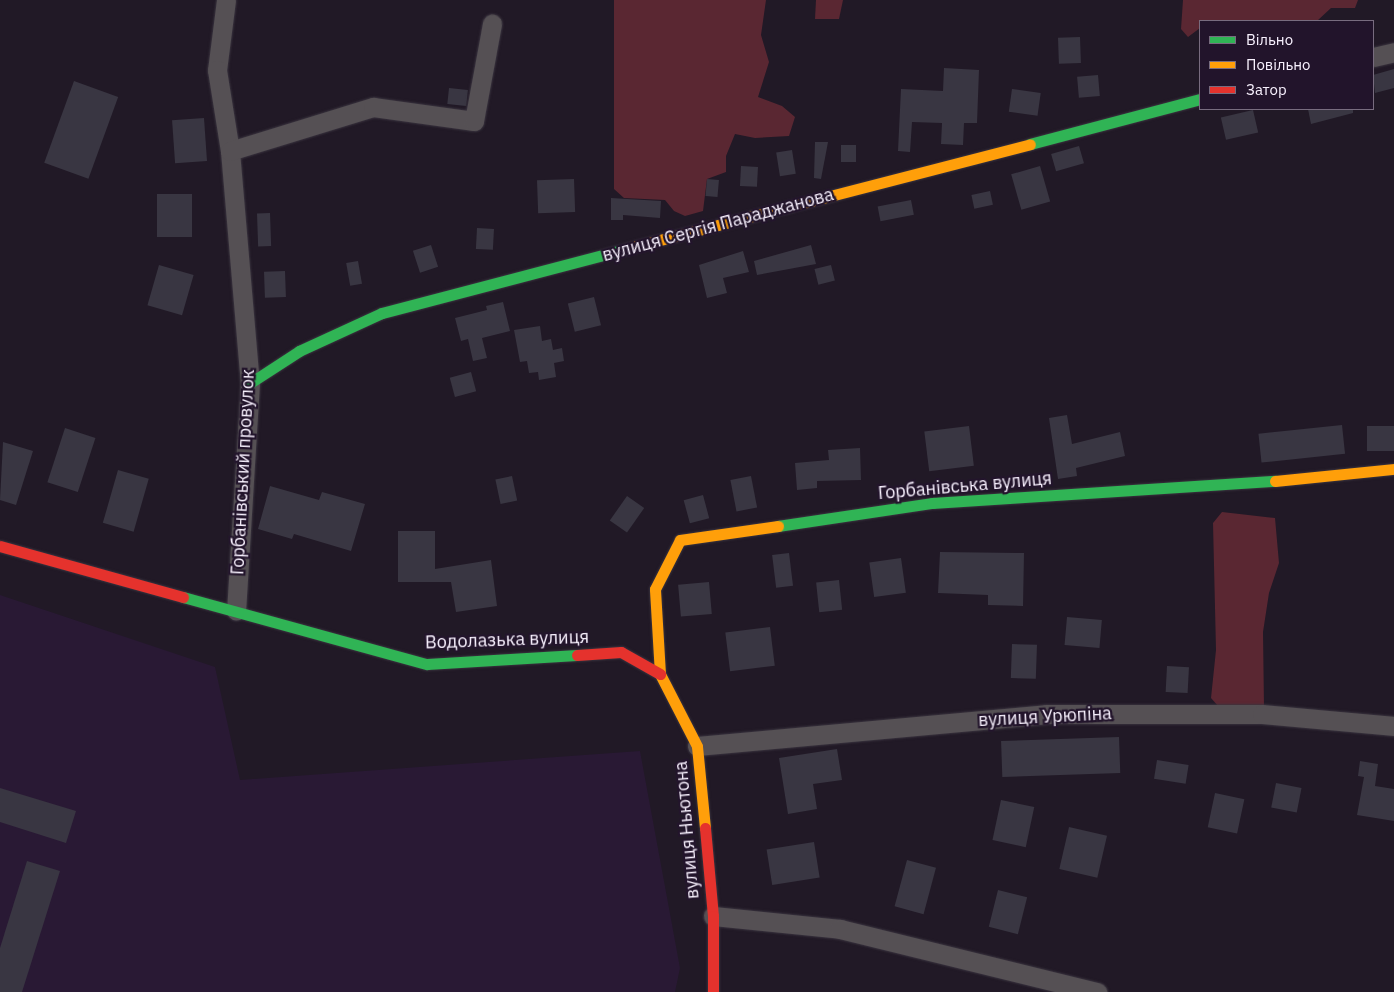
<!DOCTYPE html>
<html>
<head>
<meta charset="utf-8">
<style>
	body { margin:0 }
	#map { position:relative; width:1394px; height:992px; overflow:hidden; background:#211926; font-family:"IBM Plex Sans",sans-serif }
	div>[style] { position:absolute }
	.built>* { inset:0; background:#291934 }
	.forest>* { inset:0; background:#5a2732 }
	.building>* { inset:0; background:#393642; transform-origin:0 0 }
	.roads { filter:drop-shadow(0 0 1px #3a343f) drop-shadow(0 0 1px #3a343f) }
	.street>* { height:19px; margin:-9.5px; padding:0 9.5px; transform-origin:9.5px; border-radius:9.5px; background:#555054 }
	.fast>* { height:11px; margin:-5.5px; padding:0 5.5px; transform-origin:5.5px; border-radius:5.5px; background:#30b455 }
	.slow>* { height:11px; margin:-5.5px; padding:0 5.5px; transform-origin:5.5px; border-radius:5.5px; background:#ff9f0a }
	.jam>* { height:11px; margin:-5.5px; padding:0 5.5px; transform-origin:5.5px; border-radius:5.5px; background:#e5322d }
	span { translate:-50% -50%; white-space:nowrap; text-align:center; line-height:1.15; -webkit-text-stroke:4.5px #22142b; paint-order:stroke }
	.street-label { font-size:18px; color:#f8f1fe }
	.legend { position:absolute; left:1199px; top:20px; width:175px; height:90px; box-sizing:border-box; background:#22142b; border:1px solid #786c7f; margin:0; padding:6px 9px; list-style:none; font-size:15px; color:#f8f1fe }
	.legend li { display:flex; align-items:center; gap:10px; height:25px }
	.legend b { width:25px; border:1px solid #786c7f }
</style>
</head>
<body>
<div id="map">
	<div class="built">
		<i style="clip-path:polygon(0 595px,215px 667px,240px 780px,640px 751px,680px 968px,675px 992px,0 992px)"></i>
	</div>
	<div class="forest">
		<i style="clip-path:polygon(614px 0,766px 0,761px 35px,769px 62px,758px 97px,782px 106px,795px 117px,789px 136px,755px 138px,735px 134px,726px 156px,726px 172px,707px 179px,703px 211px,685px 216px,674px 211px,665px 200px,624px 198px,614px 189px)"></i>
		<i style="clip-path:polygon(816px 0,843px 0,839px 19px,815px 19px)"></i>
		<i style="clip-path:polygon(1183px 0,1358px 0,1355px 8px,1331px 8px,1317px 21px,1200px 21px,1200px 28px,1188px 37px,1181px 29px)"></i>
		<i style="clip-path:polygon(1222px 512px,1275px 518px,1279px 563px,1269px 593px,1263px 632px,1264px 707px,1218px 706px,1211px 698px,1216px 650px,1213px 523px)"></i>
	</div>
	<div class="building">
		<i style="left:1080px;top:37px;width:26px;height:22px;rotate:88deg"></i>
		<i style="clip-path:polygon(944px 68px,979px 70px,977px 123px,964px 123px,963px 145px,941px 144px,942px 123px,912px 122px,910px 152px,898px 151px,901px 89px,943px 91px)"></i>
		<i style="clip-path:polygon(1394px 69px,1394px 88px,1375px 93px,1373px 75px)"></i>
		<i style="left:1098px;top:75px;width:21px;height:21px;rotate:85deg"></i>
		<i style="left:74px;top:81px;width:47px;height:87px;rotate:20deg"></i>
		<i style="left:449px;top:88px;width:19px;height:16px;rotate:6deg"></i>
		<i style="left:1012px;top:89px;width:29px;height:23px;rotate:8deg"></i>
		<i style="clip-path:polygon(1308px 109px,1353px 109px,1353px 113px,1311px 124px)"></i>
		<i style="left:1253px;top:110px;width:23px;height:33px;rotate:77deg"></i>
		<i style="left:204px;top:118px;width:43px;height:32px;rotate:86deg"></i>
		<i style="clip-path:polygon(815px 142px,828px 142px,821px 179px,814px 178px)"></i>
		<i style="left:841px;top:145px;width:15px;height:17px"></i>
		<i style="left:1079px;top:146px;width:18px;height:29px;rotate:74deg"></i>
		<i style="left:792px;top:150px;width:24px;height:16px;rotate:81deg"></i>
		<i style="left:741px;top:166px;width:17px;height:20px;rotate:3deg"></i>
		<i style="left:1040px;top:166px;width:37px;height:30px;rotate:74deg"></i>
		<i style="left:574px;top:179px;width:33px;height:37px;rotate:88deg"></i>
		<i style="left:707px;top:179px;width:12px;height:17px;rotate:5deg"></i>
		<i style="left:990px;top:191px;width:14px;height:19px;rotate:78deg"></i>
		<i style="left:157px;top:194px;width:35px;height:43px"></i>
		<i style="clip-path:polygon(611px 198px,661px 201px,660px 218px,623px 215px,623px 220px,611px 220px)"></i>
		<i style="left:911px;top:200px;width:15px;height:34px;rotate:79deg"></i>
		<i style="left:270px;top:213px;width:33px;height:13px;rotate:88deg"></i>
		<i style="left:477px;top:228px;width:17px;height:21px;rotate:3deg"></i>
		<i style="left:431px;top:245px;width:23px;height:19px;rotate:72deg"></i>
		<i style="clip-path:polygon(811px 245px,816px 264px,757px 275px,754px 261px)"></i>
		<i style="clip-path:polygon(743px 251px,749px 272px,723px 278px,727px 293px,707px 298px,699px 265px)"></i>
		<i style="left:358px;top:261px;width:23px;height:12px;rotate:80deg"></i>
		<i style="left:159px;top:265px;width:36px;height:42px;rotate:16deg"></i>
		<i style="left:831px;top:265px;width:16px;height:17px;rotate:76deg"></i>
		<i style="left:285px;top:271px;width:26px;height:21px;rotate:88deg"></i>
		<i style="left:594px;top:297px;width:29px;height:27px;rotate:76deg"></i>
		<i style="clip-path:polygon(503px 302px,510px 331px,482px 338px,487px 358px,473px 361px,468px 339px,461px 341px,455px 318px,487px 310px,486px 306px)"></i>
		<i style="clip-path:polygon(540px 326px,542px 341px,551px 339px,553px 350px,562px 348px,564px 361px,554px 363px,556px 377px,539px 380px,538px 372px,529px 373px,527px 361px,520px 362px,514px 330px)"></i>
		<i style="left:471px;top:372px;width:20px;height:22px;rotate:75deg"></i>
		<i style="clip-path:polygon(1067px 415px,1072px 444px,1120px 432px,1125px 456px,1076px 468px,1077px 476px,1058px 479px,1049px 418px)"></i>
		<i style="left:1342px;top:425px;width:29px;height:84px;rotate:84deg"></i>
		<i style="left:969px;top:426px;width:40px;height:45px;rotate:83deg"></i>
		<i style="left:1394px;top:426px;width:25px;height:27px;rotate:90deg"></i>
		<i style="left:65px;top:428px;width:32px;height:57px;rotate:18deg"></i>
		<i style="clip-path:polygon(3px 442px,33px 451px,16px 505px,0 500px)"></i>
		<i style="clip-path:polygon(860px 448px,861px 480px,817px 481px,817px 488px,797px 490px,795px 463px,829px 460px,828px 450px)"></i>
		<i style="left:118px;top:470px;width:32px;height:55px;rotate:16deg"></i>
		<i style="left:512px;top:476px;width:25px;height:17px;rotate:78deg"></i>
		<i style="left:751px;top:476px;width:32px;height:21px;rotate:79deg"></i>
		<i style="clip-path:polygon(270px 486px,319px 500px,322px 492px,365px 504px,351px 551px,294px 534px,292px 539px,258px 529px)"></i>
		<i style="left:703px;top:495px;width:24px;height:20px;rotate:75deg"></i>
		<i style="left:627px;top:496px;width:21px;height:30px;rotate:35deg"></i>
		<i style="clip-path:polygon(398px 531px,435px 531px,435px 569px,491px 560px,497px 606px,456px 612px,451px 582px,398px 582px)"></i>
		<i style="clip-path:polygon(940px 552px,1024px 553px,1023px 606px,988px 605px,988px 595px,938px 593px)"></i>
		<i style="left:789px;top:553px;width:33px;height:17px;rotate:83deg"></i>
		<i style="left:901px;top:558px;width:35px;height:32px;rotate:82deg"></i>
		<i style="left:839px;top:580px;width:30px;height:23px;rotate:84deg"></i>
		<i style="left:709px;top:582px;width:32px;height:31px;rotate:85deg"></i>
		<i style="left:1067px;top:617px;width:35px;height:28px;rotate:5deg"></i>
		<i style="left:770px;top:627px;width:39px;height:45px;rotate:83deg"></i>
		<i style="left:1012px;top:644px;width:25px;height:34px;rotate:2deg"></i>
		<i style="left:1167px;top:666px;width:22px;height:26px;rotate:3deg"></i>
		<i style="left:1119px;top:737px;width:36px;height:118px;rotate:88deg"></i>
		<i style="clip-path:polygon(837px 749px,842px 780px,813px 784px,817px 809px,788px 814px,779px 758px)"></i>
		<i style="left:1157px;top:760px;width:32px;height:19px;rotate:9deg"></i>
		<i style="clip-path:polygon(1360px 761px,1378px 764px,1375px 786px,1394px 789px,1394px 821px,1357px 815px,1364px 777px,1358px 776px)"></i>
		<i style="left:1276px;top:783px;width:26px;height:25px;rotate:11deg"></i>
		<i style="clip-path:polygon(0 788px,76px 811px,66px 843px,0 822px)"></i>
		<i style="left:1215px;top:793px;width:30px;height:35px;rotate:12deg"></i>
		<i style="left:1001px;top:800px;width:34px;height:41px;rotate:12deg"></i>
		<i style="left:1069px;top:827px;width:39px;height:43px;rotate:13deg"></i>
		<i style="left:814px;top:842px;width:36px;height:48px;rotate:81deg"></i>
		<i style="left:907px;top:860px;width:30px;height:48px;rotate:15deg"></i>
		<i style="clip-path:polygon(27px 861px,60px 871px,22px 992px,0 992px,0 948px)"></i>
		<i style="left:998px;top:890px;width:30px;height:38px;rotate:14deg"></i>
	</div>
	<div class="roads">
		<div class="street">
			<i style="left:226px;top:0;width:71px;rotate:97.3deg"></i>
			<i style="left:217px;top:70px;width:82px;rotate:80.9deg"></i>
			<i style="left:230px;top:151px;width:233px;rotate:85.1deg"></i>
			<i style="left:250px;top:383px;width:228px;rotate:93.5deg"></i>
			<i style="left:1373px;top:57px;width:22px;rotate:-13deg"></i>
			<i style="left:230px;top:151px;width:150px;rotate:-17.1deg"></i>
			<i style="left:373px;top:107px;width:102px;rotate:7.9deg"></i>
			<i style="left:474px;top:121px;width:99px;rotate:-79.5deg"></i>
			<i style="left:697px;top:746px;width:350px;rotate:-5.2deg"></i>
			<i style="left:1046px;top:714px;width:216px"></i>
			<i style="left:1262px;top:714px;width:133px;rotate:5.2deg"></i>
			<i style="left:713px;top:916px;width:128px;rotate:5.8deg"></i>
			<i style="left:840px;top:929px;width:265px;rotate:13.8deg"></i>
		</div>
		<div class="fast">
			<i style="left:1030px;top:144px;width:176px;rotate:-14.8deg"></i>
			<i style="left:250px;top:383px;width:59px;rotate:-33.1deg"></i>
			<i style="left:299px;top:351px;width:91px;rotate:-24.6deg"></i>
			<i style="left:382px;top:313px;width:255px;rotate:-14.7deg"></i>
			<i style="left:778px;top:526px;width:156px;rotate:-8.5deg"></i>
			<i style="left:932px;top:503px;width:344px;rotate:-3.7deg"></i>
			<i style="left:183px;top:597px;width:253px;rotate:15.4deg"></i>
			<i style="left:427px;top:664px;width:150px;rotate:-3.4deg"></i>
		</div>
		<div class="slow">
			<i style="left:629px;top:248px;width:414px;rotate:-14.5deg"></i>
			<i style="left:1275px;top:481px;width:120px;rotate:-5.8deg"></i>
			<i style="left:705px;top:828px;width:82px;rotate:-95.6deg"></i>
			<i style="left:697px;top:746px;width:81px;rotate:-117.2deg"></i>
			<i style="left:660px;top:674px;width:85px;rotate:-93.4deg"></i>
			<i style="left:655px;top:589px;width:55px;rotate:-63deg"></i>
			<i style="left:680px;top:540px;width:99px;rotate:-8.1deg"></i>
		</div>
		<div class="jam">
			<i style="left:0;top:546px;width:190px;rotate:15.6deg"></i>
			<i style="left:577px;top:655px;width:44px;rotate:-3.9deg"></i>
			<i style="left:621px;top:652px;width:45px;rotate:29.4deg"></i>
			<i style="left:705px;top:828px;width:88px;rotate:84.8deg"></i>
			<i style="left:713px;top:916px;width:76px;rotate:90deg"></i>
		</div>
	</div>
	<div class="street-label">
		<span style="left:718px;top:225px;rotate:-15deg">вулиця Сергія Параджанова</span>
		<span style="left:243px;top:472px;rotate:-87deg">Горбанівський провулок</span>
		<span style="left:965px;top:486px;rotate:-5deg">Горбанівська вулиця</span>
		<span style="left:507px;top:640px;rotate:-2deg">Водолазька вулиця</span>
		<span style="left:1045px;top:717px;rotate:-3deg">вулиця Урюпіна</span>
		<span style="left:687px;top:830px;rotate:-95deg">вулиця Ньютона</span>
	</div>
	<ul class="legend">
	<li><b style="height:6px;background:#30b455"></b>Вільно</li>
	<li><b style="height:6px;background:#ff9f0a"></b>Повільно</li>
	<li><b style="height:6px;background:#e5322d"></b>Затор</li>
	</ul>
</div>
</body>
</html>
